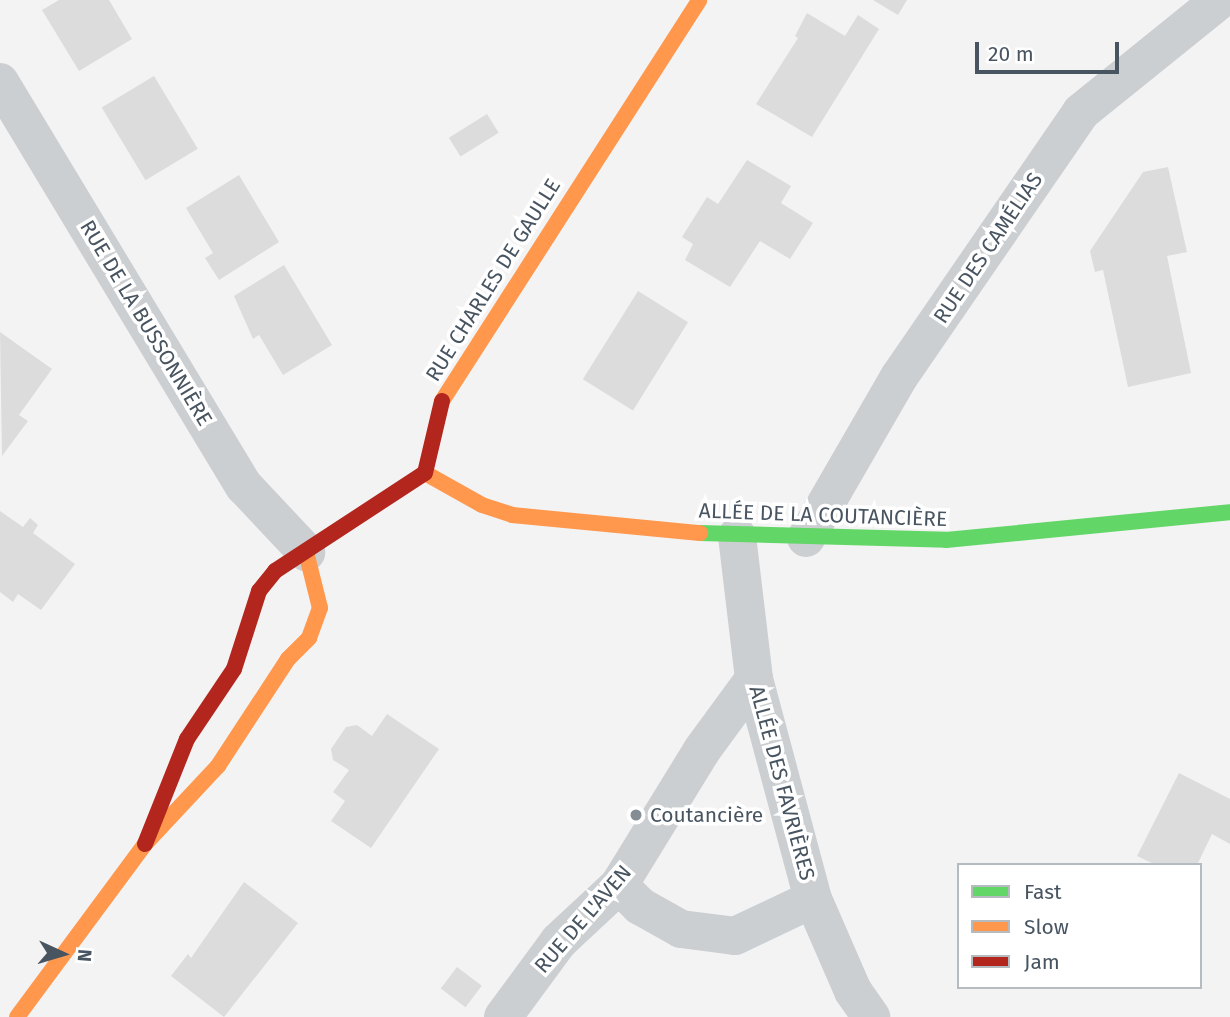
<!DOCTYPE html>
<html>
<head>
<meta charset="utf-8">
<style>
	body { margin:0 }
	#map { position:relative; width:1230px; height:1017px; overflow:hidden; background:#f3f3f3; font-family:"Fira Sans",sans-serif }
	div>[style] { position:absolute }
	.building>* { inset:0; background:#dcdcdd; transform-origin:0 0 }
	.street>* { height:38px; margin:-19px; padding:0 19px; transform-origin:19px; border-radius:19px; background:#cccfd2 }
	.fast>* { height:16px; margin:-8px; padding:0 8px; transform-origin:8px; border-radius:8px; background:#63d668 }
	.slow>* { height:16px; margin:-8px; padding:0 8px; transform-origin:8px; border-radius:8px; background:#ff974d }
	.jam>* { height:16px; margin:-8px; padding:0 8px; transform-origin:8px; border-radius:8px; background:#b3261e }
	.dots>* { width:19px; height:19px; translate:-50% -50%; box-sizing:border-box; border:4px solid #fff; border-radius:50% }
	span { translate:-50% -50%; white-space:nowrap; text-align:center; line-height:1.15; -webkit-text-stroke:7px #fff; paint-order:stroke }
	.street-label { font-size:21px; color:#485561 }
	.poi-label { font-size:21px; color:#485561 }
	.left { translate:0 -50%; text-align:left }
	.legend { position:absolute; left:957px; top:863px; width:245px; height:126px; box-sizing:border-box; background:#fff; border:2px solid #b6bbc0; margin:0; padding:9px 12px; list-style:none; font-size:21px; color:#485561 }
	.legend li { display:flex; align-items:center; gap:14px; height:35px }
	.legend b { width:35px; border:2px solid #b6bbc0 }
	.north { position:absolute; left:28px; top:919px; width:70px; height:70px; -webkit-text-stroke:5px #fff; paint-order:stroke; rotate:94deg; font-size:19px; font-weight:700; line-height:28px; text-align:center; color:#485561 }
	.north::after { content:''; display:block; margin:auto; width:24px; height:32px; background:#485561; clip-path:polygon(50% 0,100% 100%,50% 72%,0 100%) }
	.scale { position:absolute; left:975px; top:42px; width:144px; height:32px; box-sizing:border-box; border:4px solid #485561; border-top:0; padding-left:9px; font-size:21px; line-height:24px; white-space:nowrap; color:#485561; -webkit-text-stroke:5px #fff; paint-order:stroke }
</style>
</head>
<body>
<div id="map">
	<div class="building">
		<i style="clip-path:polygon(59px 0,109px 0,132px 39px,79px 71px,42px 10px)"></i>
		<i style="clip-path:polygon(873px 0,907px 0,898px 15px)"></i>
		<i style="clip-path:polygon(807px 13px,845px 36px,858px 15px,879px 29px,812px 137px,756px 104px,798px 38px,795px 36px)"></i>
		<i style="left:154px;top:76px;width:85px;height:61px;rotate:59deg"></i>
		<i style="left:487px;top:114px;width:22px;height:45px;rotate:58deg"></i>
		<i style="clip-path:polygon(747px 160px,791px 186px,781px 203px,813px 223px,790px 259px,760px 241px,730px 287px,685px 260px,693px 244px,682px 237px,707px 197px,718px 204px)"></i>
		<i style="clip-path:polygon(1168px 167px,1187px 252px,1167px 256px,1191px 373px,1128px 387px,1103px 270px,1095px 272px,1090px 251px,1143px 172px)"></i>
		<i style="clip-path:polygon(239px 175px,279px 242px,219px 280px,205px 258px,213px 253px,186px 208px)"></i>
		<i style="clip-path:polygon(284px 265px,332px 345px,283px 375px,259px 335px,253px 339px,234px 296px)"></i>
		<i style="left:638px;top:291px;width:59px;height:104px;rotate:32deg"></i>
		<i style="clip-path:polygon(0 332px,52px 369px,19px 415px,28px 421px,2px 456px)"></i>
		<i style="clip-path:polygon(0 511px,23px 527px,30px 518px,38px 525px,33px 533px,75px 564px,41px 610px,18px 594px,13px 602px,0 592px)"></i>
		<i style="clip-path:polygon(387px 714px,439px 749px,371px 848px,331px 821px,345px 801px,333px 792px,349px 770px,333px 760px,331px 749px,346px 727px,357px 725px,372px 736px)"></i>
		<i style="clip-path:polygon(1179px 773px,1230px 799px,1230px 844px,1212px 834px,1197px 865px,1156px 865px,1137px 856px)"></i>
		<i style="clip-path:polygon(244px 882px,298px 923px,224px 1017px,171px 976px,188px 954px,191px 958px)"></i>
		<i style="left:457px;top:967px;width:31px;height:27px;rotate:37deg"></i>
	</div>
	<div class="street">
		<i style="left:0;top:82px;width:472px;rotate:58.9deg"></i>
		<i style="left:244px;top:486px;width:91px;rotate:46.8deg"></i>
		<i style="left:737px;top:536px;width:144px;rotate:83.2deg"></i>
		<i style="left:754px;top:679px;width:228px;rotate:75deg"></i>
		<i style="left:813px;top:899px;width:100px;rotate:66.5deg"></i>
		<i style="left:853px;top:991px;width:32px;rotate:55deg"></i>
		<i style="left:806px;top:538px;width:186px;rotate:-60deg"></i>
		<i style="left:899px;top:377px;width:321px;rotate:-55.5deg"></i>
		<i style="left:1081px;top:112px;width:179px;rotate:-38.9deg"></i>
		<i style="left:619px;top:885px;width:30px;rotate:45deg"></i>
		<i style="left:640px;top:906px;width:47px;rotate:29.3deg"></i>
		<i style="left:681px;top:929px;width:54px;rotate:7.4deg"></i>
		<i style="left:735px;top:936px;width:86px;rotate:-25.4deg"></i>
		<i style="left:503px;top:1017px;width:94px;rotate:-53.6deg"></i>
		<i style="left:559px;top:941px;width:82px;rotate:-43deg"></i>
		<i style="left:619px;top:885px;width:158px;rotate:-58.4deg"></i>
		<i style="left:702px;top:750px;width:88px;rotate:-53.8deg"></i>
	</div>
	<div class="fast">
		<i style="left:700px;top:533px;width:246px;rotate:1.6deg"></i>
		<i style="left:946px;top:540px;width:285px;rotate:-5.6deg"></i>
	</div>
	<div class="slow">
		<i style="left:442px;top:401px;width:476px;rotate:-57.3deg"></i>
		<i style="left:425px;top:473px;width:65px;rotate:29.3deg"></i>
		<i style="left:482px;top:505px;width:32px;rotate:18deg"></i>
		<i style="left:512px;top:515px;width:189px;rotate:5.5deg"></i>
		<i style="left:17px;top:1017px;width:215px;rotate:-53.5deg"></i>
		<i style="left:145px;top:844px;width:107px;rotate:-46.9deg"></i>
		<i style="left:218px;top:766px;width:128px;rotate:-56.8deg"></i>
		<i style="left:288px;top:659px;width:30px;rotate:-45deg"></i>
		<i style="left:309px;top:638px;width:32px;rotate:-70deg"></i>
		<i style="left:320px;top:608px;width:58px;rotate:-104deg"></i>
	</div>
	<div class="jam">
		<i style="left:145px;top:844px;width:113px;rotate:-68.2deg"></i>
		<i style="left:187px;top:739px;width:84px;rotate:-56.1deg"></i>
		<i style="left:234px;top:669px;width:82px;rotate:-72.2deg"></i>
		<i style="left:259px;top:591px;width:26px;rotate:-51deg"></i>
		<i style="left:275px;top:571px;width:179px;rotate:-33.2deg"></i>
		<i style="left:425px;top:473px;width:74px;rotate:-76.7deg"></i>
	</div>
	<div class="dots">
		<i style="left:636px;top:815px;background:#848c94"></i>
	</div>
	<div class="street-label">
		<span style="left:988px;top:248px;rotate:-56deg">RUE DES CAMÉLIAS</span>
		<span style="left:493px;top:280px;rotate:-58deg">RUE CHARLES DE GAULLE</span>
		<span style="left:146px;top:323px;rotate:59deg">RUE DE LA BUSSONNIÈRE</span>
		<span style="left:823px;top:515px;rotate:2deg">ALLÉE DE LA COUTANCIÈRE</span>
		<span style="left:782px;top:783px;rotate:75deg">ALLÉE DES FAVRIÈRES</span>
		<span style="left:583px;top:919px;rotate:-49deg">RUE DE L'AVEN</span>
	</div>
	<div class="poi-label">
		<span class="left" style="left:650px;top:815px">Coutancière</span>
	</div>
	<ul class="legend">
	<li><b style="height:9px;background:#63d668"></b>Fast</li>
	<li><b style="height:9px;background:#ff974d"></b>Slow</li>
	<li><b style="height:9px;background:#b3261e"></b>Jam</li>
	</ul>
	<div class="north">N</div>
	<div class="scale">20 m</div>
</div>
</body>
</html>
